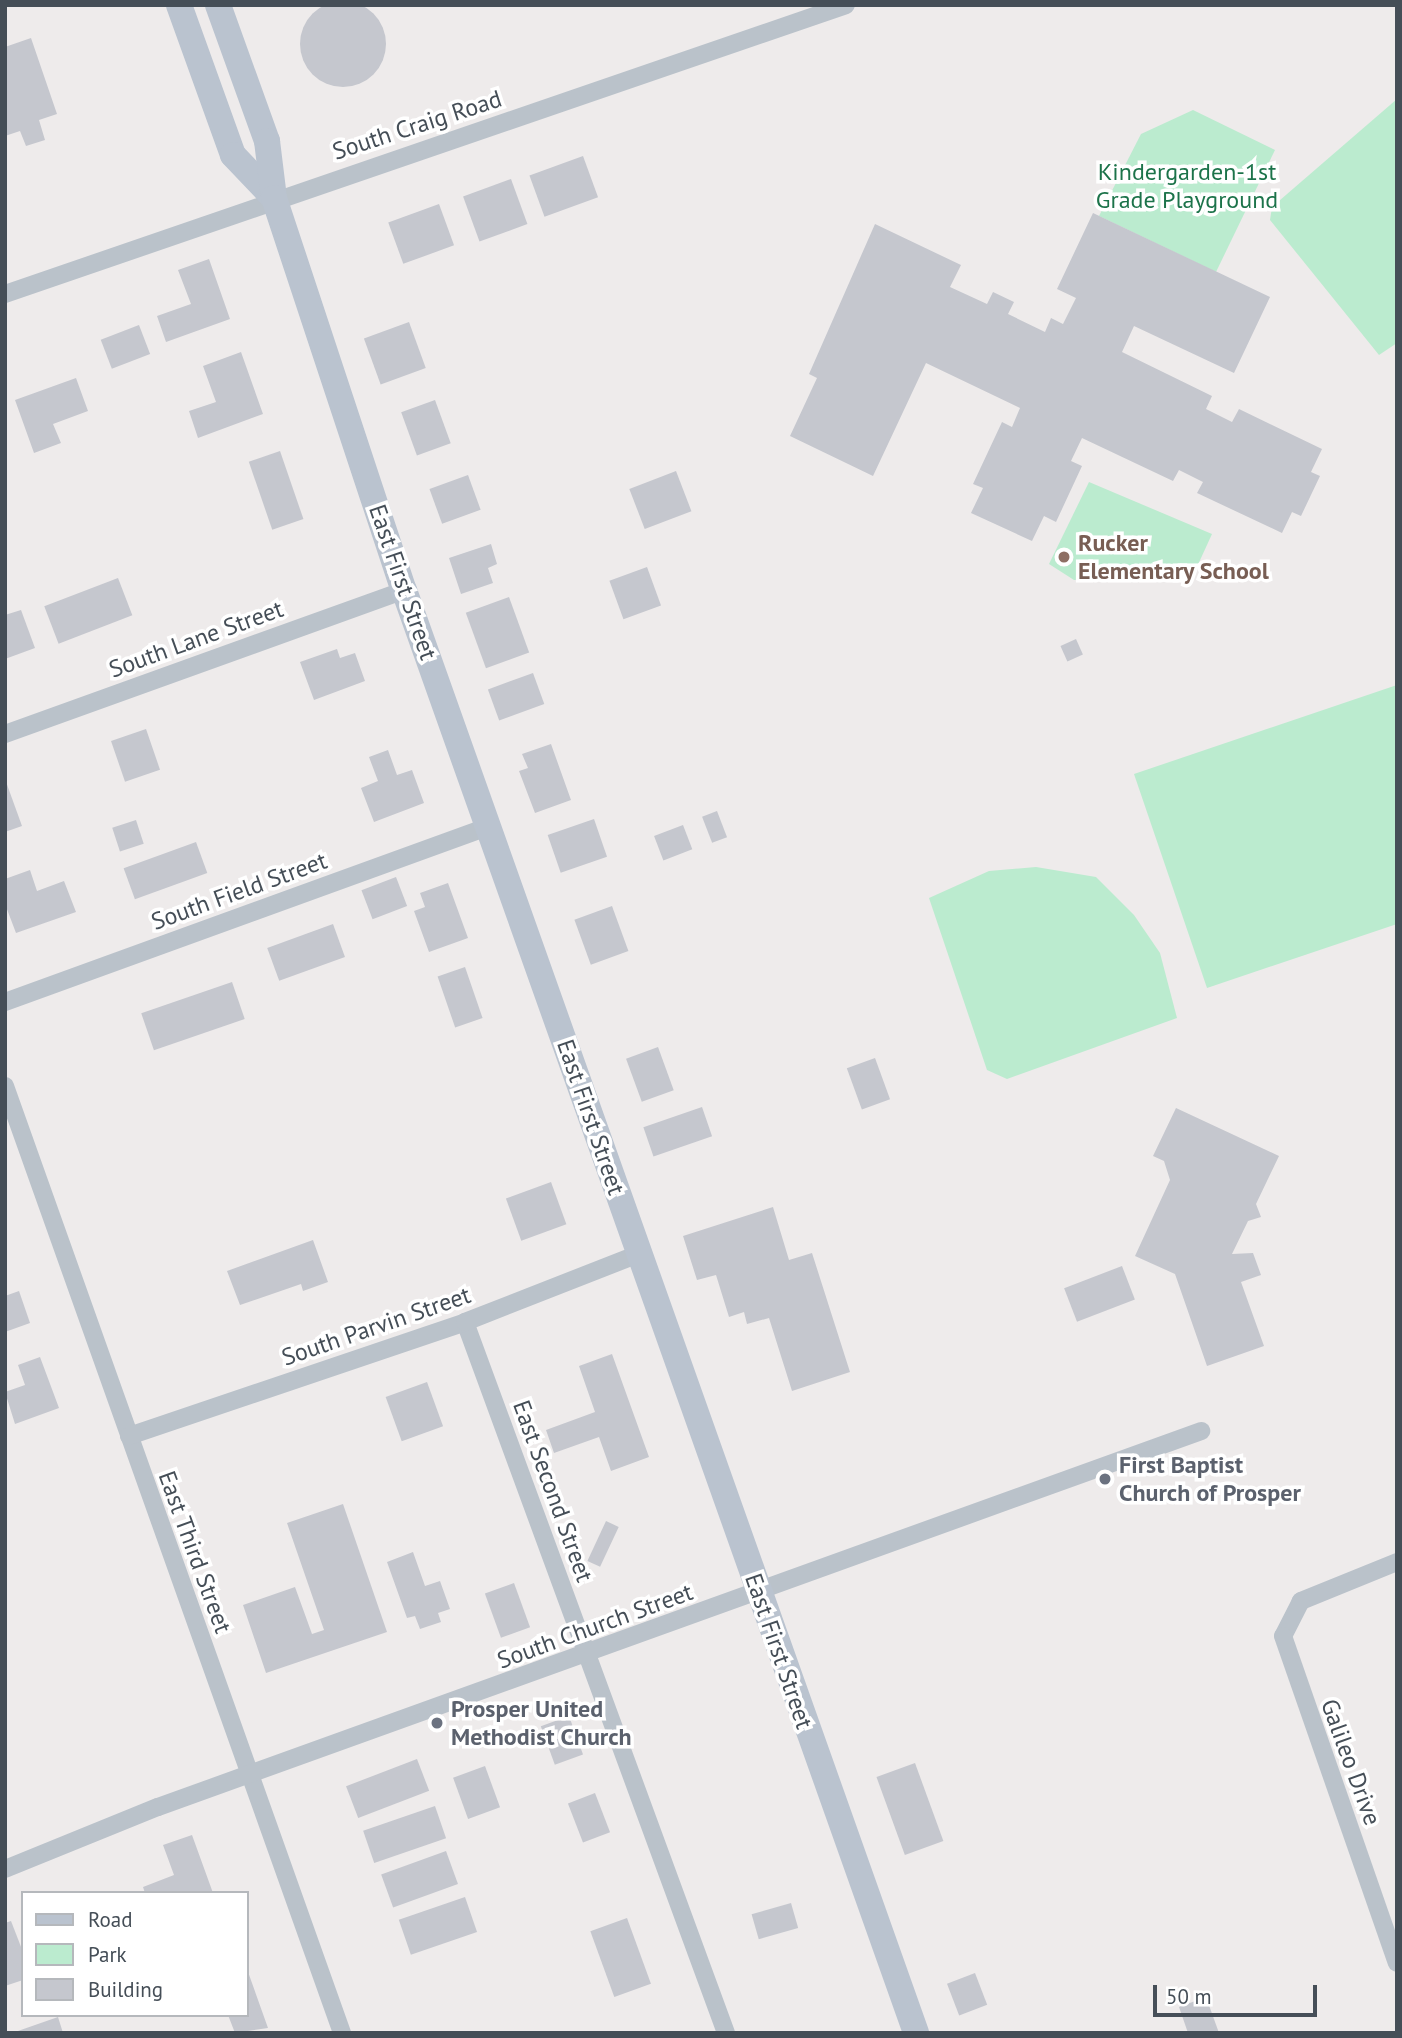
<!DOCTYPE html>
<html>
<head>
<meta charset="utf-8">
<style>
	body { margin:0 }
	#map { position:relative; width:1402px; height:2038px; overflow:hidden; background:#eeebeb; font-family:"PT Sans",sans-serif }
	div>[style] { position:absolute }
	.green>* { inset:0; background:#bbebcf }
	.building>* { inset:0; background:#c5c7ce; transform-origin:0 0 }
	.round { border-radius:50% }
	.street>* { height:18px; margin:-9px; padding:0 9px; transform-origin:9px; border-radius:9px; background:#bac2ca }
	.secondary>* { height:26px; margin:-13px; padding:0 13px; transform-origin:13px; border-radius:13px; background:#bac3cf }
	.dots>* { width:19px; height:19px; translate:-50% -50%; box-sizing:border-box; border:4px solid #fff; border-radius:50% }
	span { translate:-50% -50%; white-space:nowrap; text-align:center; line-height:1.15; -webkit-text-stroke:7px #fff; paint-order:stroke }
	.street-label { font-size:24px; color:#454e57 }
	.park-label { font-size:24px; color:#1c734a }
	.education-label { font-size:24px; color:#785e54; font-weight:700 }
	.left { translate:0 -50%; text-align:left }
	.worship-label { font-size:24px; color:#5b616d; font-weight:700 }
	.frame { position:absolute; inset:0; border:7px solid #454e57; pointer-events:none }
	.legend { position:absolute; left:21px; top:1891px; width:228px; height:126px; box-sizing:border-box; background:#fff; border:2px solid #b5b8bc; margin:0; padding:9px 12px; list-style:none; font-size:21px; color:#454e57 }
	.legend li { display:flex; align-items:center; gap:14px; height:35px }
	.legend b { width:35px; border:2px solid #b5b8bc }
	.scale { position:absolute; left:1153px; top:1985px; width:164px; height:32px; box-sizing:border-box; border:4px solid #454e57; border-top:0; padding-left:9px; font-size:21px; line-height:24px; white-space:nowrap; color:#454e57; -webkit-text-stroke:5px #fff; paint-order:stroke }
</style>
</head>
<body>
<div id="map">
	<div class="green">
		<i style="clip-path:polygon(1397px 99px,1397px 343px,1379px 355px,1270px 220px,1272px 207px)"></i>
		<i style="clip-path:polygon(1193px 110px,1275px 150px,1216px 272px,1099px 216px,1141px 134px)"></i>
		<i style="clip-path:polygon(1089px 482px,1212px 534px,1196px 569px,1171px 577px,1074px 580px,1049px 564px)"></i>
		<i style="clip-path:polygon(1397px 685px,1397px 924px,1207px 988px,1134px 774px)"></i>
		<i style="clip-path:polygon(1036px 867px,1096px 877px,1134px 915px,1160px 953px,1177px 1018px,1007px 1079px,987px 1070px,929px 898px,989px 871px)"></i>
	</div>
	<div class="building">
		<i class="round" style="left:300px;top:1px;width:86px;height:86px"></i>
		<i style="clip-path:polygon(31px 38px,57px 114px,39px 120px,45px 140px,26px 146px,20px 131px,5px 136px,5px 47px)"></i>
		<i style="left:583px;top:156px;width:44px;height:57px;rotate:70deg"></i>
		<i style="left:511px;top:179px;width:48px;height:51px;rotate:70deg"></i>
		<i style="left:439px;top:204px;width:44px;height:54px;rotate:70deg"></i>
		<i style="clip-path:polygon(1093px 213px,1270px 297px,1234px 373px,1134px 326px,1122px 352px,1212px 396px,1206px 409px,1232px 422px,1239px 409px,1322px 449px,1311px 472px,1320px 476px,1301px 516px,1292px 512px,1282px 533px,1197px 493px,1203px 482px,1179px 470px,1173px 481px,1082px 438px,1071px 461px,1082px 466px,1056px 522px,1044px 516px,1032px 541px,971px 513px,983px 488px,973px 484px,1002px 422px,1012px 427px,1020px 408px,926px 363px,873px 476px,790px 436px,817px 378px,809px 374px,875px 224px,961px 265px,950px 287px,987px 304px,993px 292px,1014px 302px,1008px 314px,1045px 332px,1051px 318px,1063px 324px,1076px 298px,1057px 289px)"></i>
		<i style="clip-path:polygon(209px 259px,230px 319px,166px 342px,157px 316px,191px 304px,178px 270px)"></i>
		<i style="left:409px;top:322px;width:49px;height:48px;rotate:70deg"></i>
		<i style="left:139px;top:325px;width:31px;height:41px;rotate:69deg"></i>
		<i style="clip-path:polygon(241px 352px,263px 414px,198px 438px,189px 411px,216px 402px,203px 366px)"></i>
		<i style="clip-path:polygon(76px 378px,88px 411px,53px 424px,61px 443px,34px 453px,15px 400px)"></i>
		<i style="left:435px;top:400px;width:46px;height:36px;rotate:70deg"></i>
		<i style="left:280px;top:451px;width:72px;height:33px;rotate:71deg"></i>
		<i style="left:676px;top:471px;width:43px;height:50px;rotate:69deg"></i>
		<i style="left:468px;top:475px;width:37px;height:41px;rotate:70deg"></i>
		<i style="clip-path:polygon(491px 544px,497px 564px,488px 568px,493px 583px,461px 594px,449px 558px)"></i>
		<i style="left:647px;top:567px;width:41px;height:40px;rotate:70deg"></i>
		<i style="left:118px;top:578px;width:40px;height:79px;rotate:69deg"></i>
		<i style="left:509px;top:597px;width:59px;height:46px;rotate:70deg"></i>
		<i style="clip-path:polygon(21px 610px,35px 648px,5px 659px,5px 615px)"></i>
		<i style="left:1076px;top:639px;width:17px;height:17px;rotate:66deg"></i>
		<i style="clip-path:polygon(337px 649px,340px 658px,355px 653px,365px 681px,314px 700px,300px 662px)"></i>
		<i style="left:533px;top:673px;width:33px;height:48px;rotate:70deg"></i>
		<i style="left:146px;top:729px;width:43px;height:37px;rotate:71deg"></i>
		<i style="clip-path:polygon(551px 744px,571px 800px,535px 813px,519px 771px,528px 768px,522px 754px)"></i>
		<i style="clip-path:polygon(388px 750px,397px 775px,412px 770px,424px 803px,374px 822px,361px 788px,378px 781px,369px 757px)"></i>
		<i style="clip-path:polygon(5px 779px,22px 826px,5px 832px)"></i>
		<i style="left:717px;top:811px;width:28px;height:16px;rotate:69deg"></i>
		<i style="left:594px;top:819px;width:40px;height:49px;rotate:71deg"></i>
		<i style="left:136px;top:820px;width:25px;height:25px;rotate:72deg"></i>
		<i style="left:683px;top:825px;width:26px;height:31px;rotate:69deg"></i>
		<i style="left:196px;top:842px;width:33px;height:77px;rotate:70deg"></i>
		<i style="clip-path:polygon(30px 870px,37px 891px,64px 881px,76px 912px,16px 933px,5px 904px,5px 879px)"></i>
		<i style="left:396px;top:877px;width:31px;height:37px;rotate:69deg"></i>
		<i style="clip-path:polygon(448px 883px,468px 938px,429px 952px,414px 911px,425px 907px,420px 893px)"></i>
		<i style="left:612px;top:906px;width:48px;height:40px;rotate:70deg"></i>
		<i style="left:333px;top:924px;width:35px;height:70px;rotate:70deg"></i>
		<i style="left:465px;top:967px;width:54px;height:29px;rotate:71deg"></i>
		<i style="left:232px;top:982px;width:39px;height:96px;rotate:71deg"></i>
		<i style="left:658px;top:1047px;width:46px;height:34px;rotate:70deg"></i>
		<i style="left:875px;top:1058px;width:44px;height:30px;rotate:70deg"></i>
		<i style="left:702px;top:1107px;width:31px;height:62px;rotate:71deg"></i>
		<i style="clip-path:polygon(1176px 1108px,1279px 1156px,1256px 1204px,1261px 1217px,1248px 1221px,1232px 1254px,1253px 1253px,1261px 1275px,1241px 1282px,1264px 1346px,1207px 1366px,1175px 1274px,1135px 1256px,1170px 1180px,1164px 1161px,1153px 1156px)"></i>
		<i style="left:551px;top:1182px;width:45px;height:48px;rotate:70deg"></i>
		<i style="clip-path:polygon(773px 1207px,789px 1260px,812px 1253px,850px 1372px,792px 1391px,769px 1318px,747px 1324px,744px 1312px,729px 1317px,716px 1275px,697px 1280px,683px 1236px)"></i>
		<i style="clip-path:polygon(313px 1240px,328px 1282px,303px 1291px,301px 1284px,240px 1305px,227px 1271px)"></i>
		<i style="left:1122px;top:1266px;width:36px;height:62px;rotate:69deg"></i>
		<i style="clip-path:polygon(19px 1291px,30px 1323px,5px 1332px,5px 1296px)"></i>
		<i style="clip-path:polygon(612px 1354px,649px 1457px,611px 1471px,599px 1437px,554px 1453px,546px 1430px,595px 1412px,579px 1366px)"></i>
		<i style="clip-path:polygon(40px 1357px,59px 1408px,15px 1424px,5px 1392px,25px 1385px,18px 1365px)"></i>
		<i style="left:427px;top:1382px;width:47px;height:44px;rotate:70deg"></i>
		<i style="clip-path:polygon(343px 1504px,387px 1632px,266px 1673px,243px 1605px,295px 1587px,312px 1634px,324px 1630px,287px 1523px)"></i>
		<i style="left:606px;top:1521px;width:14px;height:44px;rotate:25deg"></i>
		<i style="clip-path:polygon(413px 1552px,425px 1586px,440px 1581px,450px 1609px,438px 1613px,441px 1622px,420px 1629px,415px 1616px,407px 1618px,387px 1562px)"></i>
		<i style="left:514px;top:1583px;width:47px;height:31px;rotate:70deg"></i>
		<i style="left:569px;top:1716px;width:41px;height:30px;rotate:70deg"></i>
		<i style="left:417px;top:1759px;width:34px;height:76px;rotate:69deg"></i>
		<i style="left:915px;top:1763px;width:83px;height:41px;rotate:70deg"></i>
		<i style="left:485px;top:1766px;width:44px;height:34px;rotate:70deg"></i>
		<i style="left:595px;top:1793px;width:42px;height:29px;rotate:69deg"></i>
		<i style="left:435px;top:1806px;width:34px;height:76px;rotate:71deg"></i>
		<i style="clip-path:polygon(192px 1835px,213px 1893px,145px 1893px,143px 1887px,174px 1875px,163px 1845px)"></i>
		<i style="left:446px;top:1851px;width:35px;height:69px;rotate:70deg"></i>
		<i style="left:465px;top:1897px;width:37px;height:70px;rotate:71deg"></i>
		<i style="left:791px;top:1903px;width:26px;height:41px;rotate:74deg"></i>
		<i style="left:627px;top:1918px;width:70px;height:39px;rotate:70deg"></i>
		<i style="clip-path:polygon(11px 1921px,23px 1952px,23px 1980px,5px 1986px,5px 1923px)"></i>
		<i style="clip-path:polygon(247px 1969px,268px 2028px,235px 2033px,228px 2015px,247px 2015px)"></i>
		<i style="left:975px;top:1973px;width:34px;height:30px;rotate:69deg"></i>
		<i style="clip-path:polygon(1206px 1997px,1219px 2033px,1188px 2033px,1179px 2007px)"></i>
		<i style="clip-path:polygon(58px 2017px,63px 2033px,15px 2033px,15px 2032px)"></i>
	</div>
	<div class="street">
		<i style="left:5px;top:294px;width:889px;rotate:-18.96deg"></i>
		<i style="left:5px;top:734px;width:424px;rotate:-19.8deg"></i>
		<i style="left:5px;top:1002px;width:516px;rotate:-19.95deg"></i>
		<i style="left:5px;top:1086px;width:1005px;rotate:70.41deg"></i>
		<i style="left:465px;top:1322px;width:757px;rotate:69.84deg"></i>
		<i style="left:129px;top:1436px;width:355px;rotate:-18.7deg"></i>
		<i style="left:465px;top:1322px;width:184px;rotate:-21.4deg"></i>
		<i style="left:1397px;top:1562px;width:104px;rotate:157.9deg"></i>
		<i style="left:1301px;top:1601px;width:39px;rotate:117deg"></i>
		<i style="left:1283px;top:1636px;width:346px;rotate:70.8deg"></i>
		<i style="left:5px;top:1869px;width:165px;rotate:-22.1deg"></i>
		<i style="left:158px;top:1807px;width:1109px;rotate:-19.82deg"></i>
	</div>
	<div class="secondary">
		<i style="left:179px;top:5px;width:159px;rotate:70.2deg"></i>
		<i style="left:233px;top:155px;width:59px;rotate:46.4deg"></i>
		<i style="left:218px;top:5px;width:145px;rotate:70.2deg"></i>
		<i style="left:267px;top:141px;width:57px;rotate:83deg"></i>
		<i style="left:274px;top:198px;width:413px;rotate:71.7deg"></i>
		<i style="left:404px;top:590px;width:1531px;rotate:70.46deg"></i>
	</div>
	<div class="dots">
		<i style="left:1064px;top:557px;background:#8d6e63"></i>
		<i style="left:1105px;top:1479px;background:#6b7280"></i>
		<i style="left:437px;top:1723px;background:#6b7280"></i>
	</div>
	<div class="street-label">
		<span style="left:417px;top:125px;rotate:-18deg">South Craig Road</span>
		<span style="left:403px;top:582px;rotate:71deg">East First Street</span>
		<span style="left:196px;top:639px;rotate:-20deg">South Lane Street</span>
		<span style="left:239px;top:891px;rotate:-20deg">South Field Street</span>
		<span style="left:591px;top:1117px;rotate:71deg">East First Street</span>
		<span style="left:376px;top:1326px;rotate:-19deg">South Parvin Street</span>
		<span style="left:553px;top:1491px;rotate:70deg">East Second Street</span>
		<span style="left:195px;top:1552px;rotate:70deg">East Third Street</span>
		<span style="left:595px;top:1626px;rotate:-20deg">South Church Street</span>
		<span style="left:779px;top:1651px;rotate:71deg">East First Street</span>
		<span style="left:1351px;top:1762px;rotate:70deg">Galileo Drive</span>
	</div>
	<div class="park-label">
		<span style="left:1187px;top:186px">Kindergarden-1st<br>Grade Playground</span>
	</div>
	<div class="education-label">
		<span class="left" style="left:1078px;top:557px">Rucker<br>Elementary School</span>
	</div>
	<div class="worship-label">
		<span class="left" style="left:1119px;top:1479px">First Baptist<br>Church of Prosper</span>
		<span class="left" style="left:451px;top:1723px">Prosper United<br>Methodist Church</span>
	</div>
	<div class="frame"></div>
	<ul class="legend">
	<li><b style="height:9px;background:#bac3cf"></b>Road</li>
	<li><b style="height:19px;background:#bbebcf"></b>Park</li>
	<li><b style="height:19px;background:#c5c7ce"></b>Building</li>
	</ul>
	<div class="scale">50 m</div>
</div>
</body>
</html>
